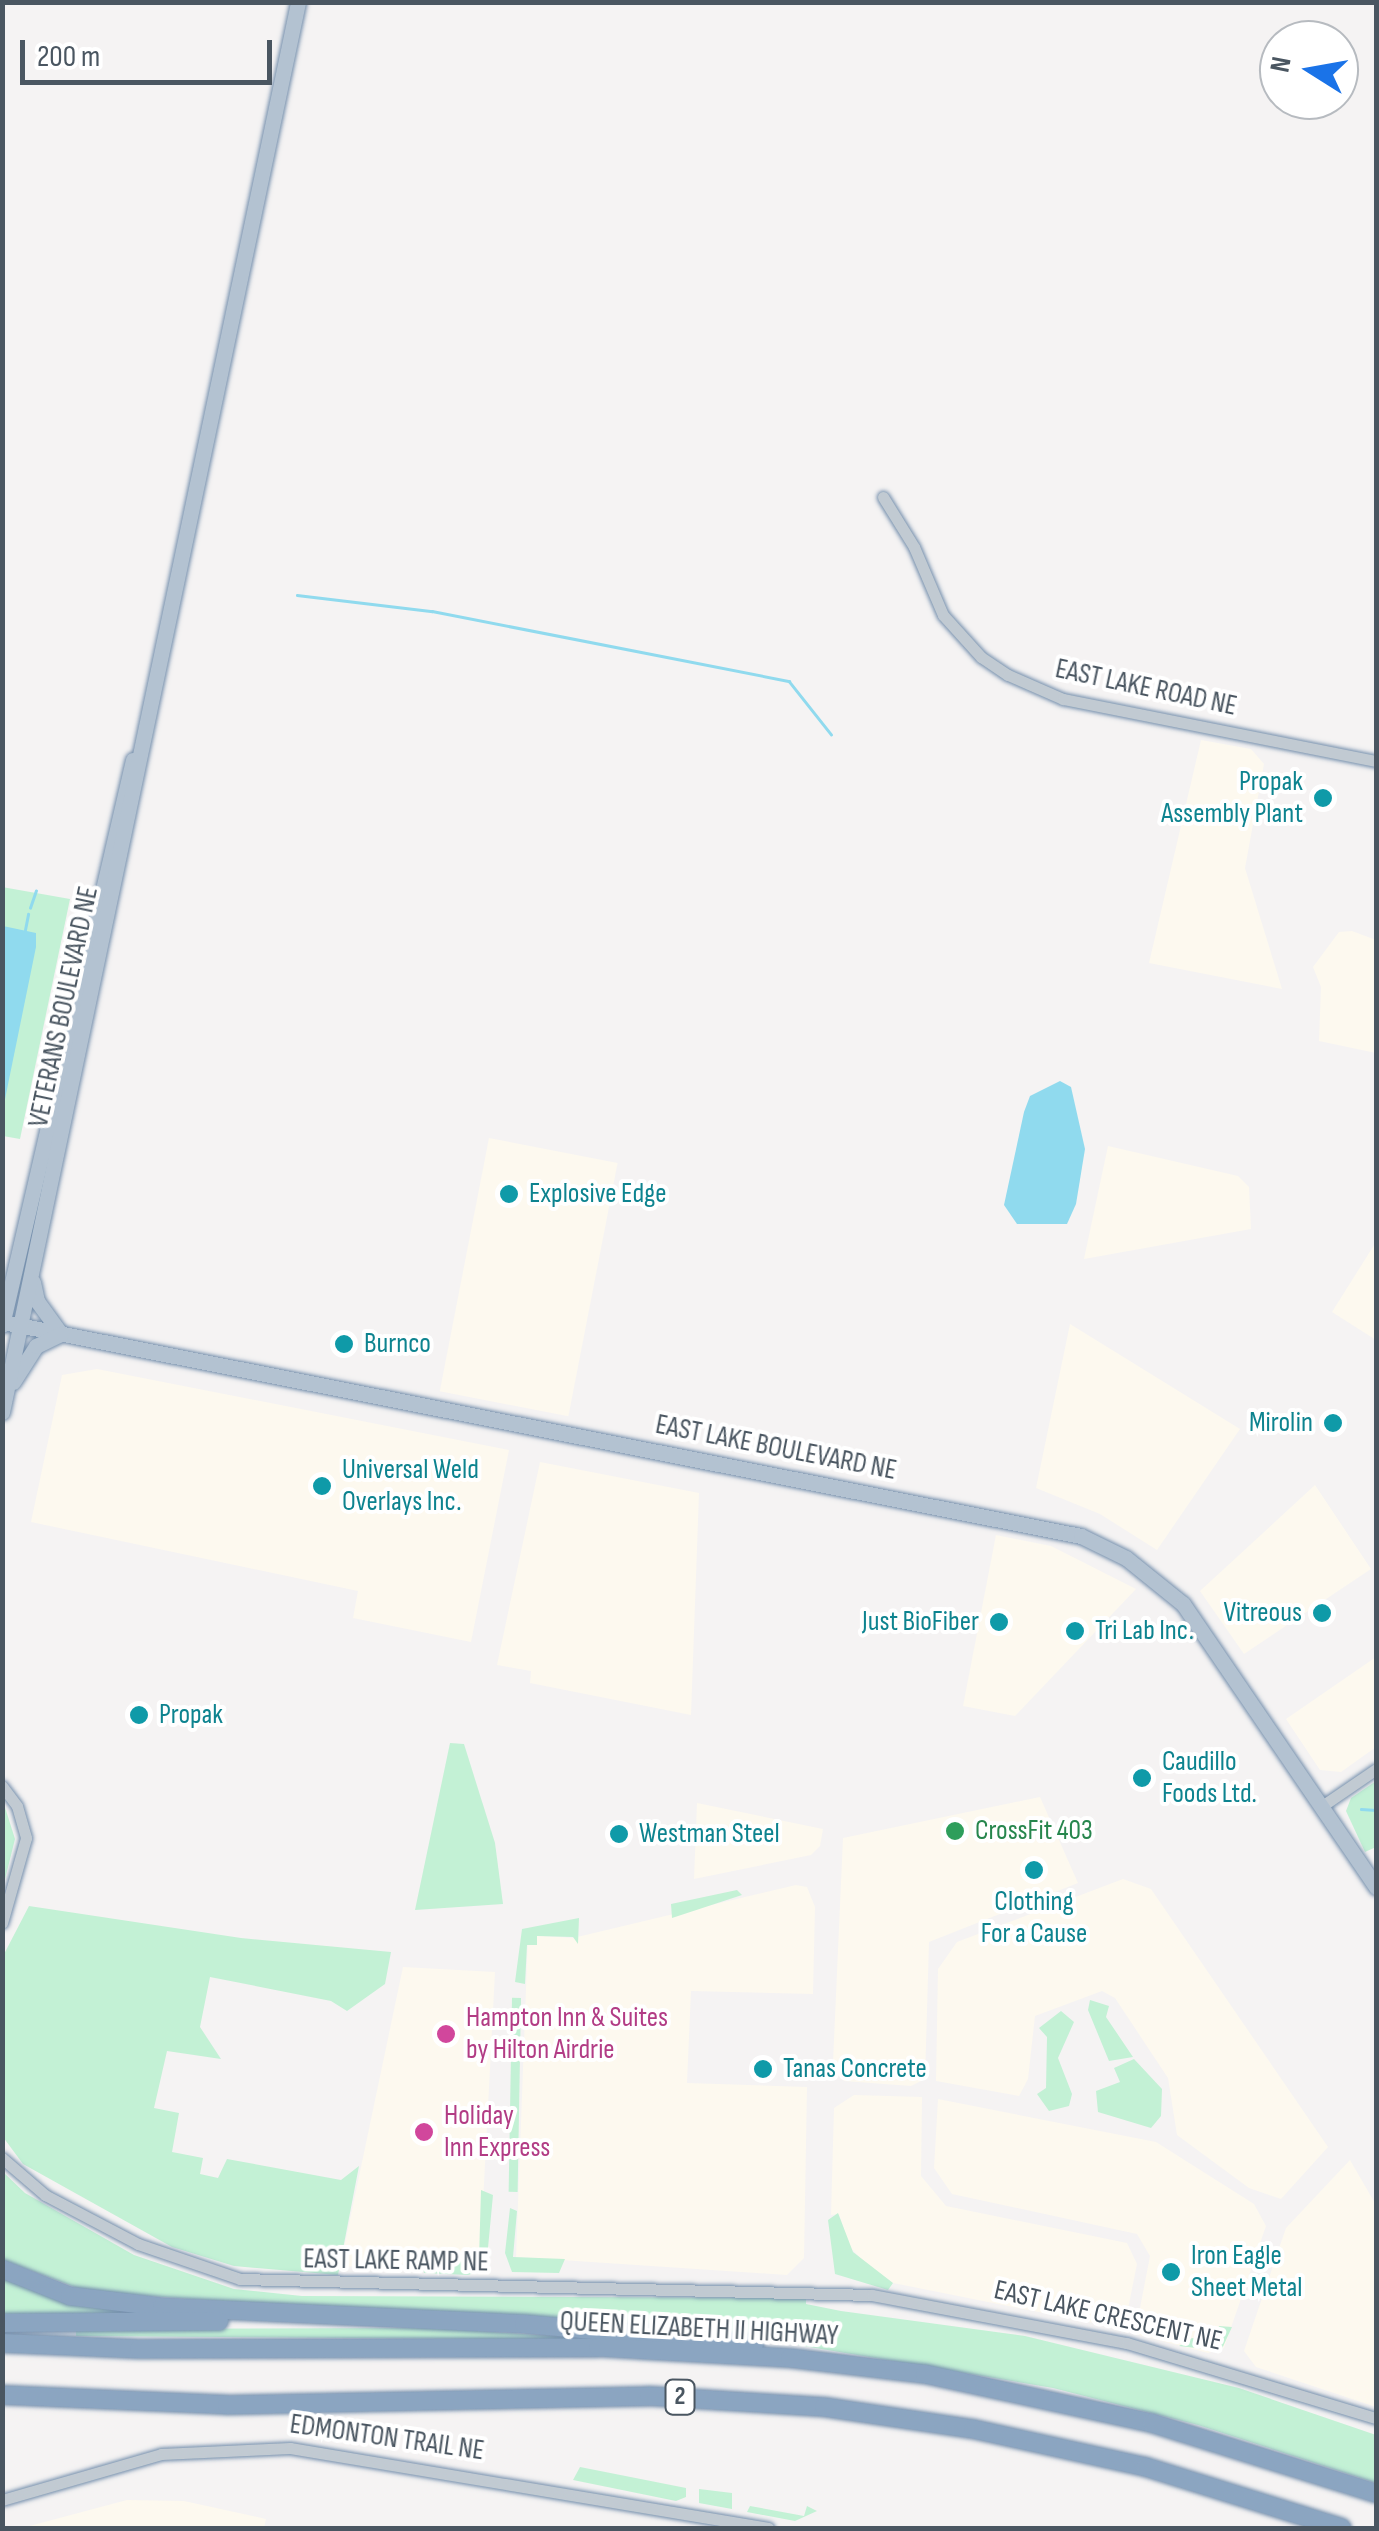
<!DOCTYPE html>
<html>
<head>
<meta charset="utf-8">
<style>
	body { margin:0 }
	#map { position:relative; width:1379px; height:2531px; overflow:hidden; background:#f5f3f3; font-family:"Sofia Sans Condensed",sans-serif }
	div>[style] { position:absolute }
	.commercial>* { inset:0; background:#fdf9ef; transform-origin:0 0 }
	.green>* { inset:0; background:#c3f1d5; transform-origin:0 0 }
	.water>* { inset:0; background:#90daee }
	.stream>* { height:2.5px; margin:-1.25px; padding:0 1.25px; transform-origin:1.25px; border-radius:1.25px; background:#90daee }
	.roads { filter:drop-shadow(0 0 2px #7690ad) drop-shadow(0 0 2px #7690ad) }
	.minor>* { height:11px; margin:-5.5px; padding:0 5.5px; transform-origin:5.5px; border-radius:5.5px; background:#c1cad2 }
	.major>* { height:15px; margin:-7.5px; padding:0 7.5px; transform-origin:7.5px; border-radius:7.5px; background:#b3c2d1 }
	.highway>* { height:18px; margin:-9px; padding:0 9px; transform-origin:9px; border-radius:9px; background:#8ba5c1 }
	.dots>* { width:28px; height:28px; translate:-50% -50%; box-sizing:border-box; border:5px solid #fff; border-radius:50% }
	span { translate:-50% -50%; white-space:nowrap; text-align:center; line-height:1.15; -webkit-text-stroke:8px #fff; paint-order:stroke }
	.shield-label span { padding:2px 8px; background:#fff; border:2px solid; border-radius:8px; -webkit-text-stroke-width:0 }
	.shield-label { font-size:25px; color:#4a5661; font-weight:700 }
	.street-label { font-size:28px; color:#4a5661 }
	.culture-label { font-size:28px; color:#0d838f }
	.right { translate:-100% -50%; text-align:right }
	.left { translate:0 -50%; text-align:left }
	.leisure-label { font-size:28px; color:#27864d }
	.hotel-label { font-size:28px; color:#b23c85 }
	.frame { position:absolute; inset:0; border:5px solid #4a5661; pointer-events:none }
	.north { position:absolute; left:1259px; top:20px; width:100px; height:100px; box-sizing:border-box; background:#fff; border:2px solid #b7bbc0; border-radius:50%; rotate:281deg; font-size:28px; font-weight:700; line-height:40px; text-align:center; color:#4a5661 }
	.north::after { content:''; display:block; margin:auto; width:35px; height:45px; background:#1a73e8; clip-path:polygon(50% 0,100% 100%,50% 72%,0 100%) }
	.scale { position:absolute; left:20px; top:40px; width:252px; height:45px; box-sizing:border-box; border:5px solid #4a5661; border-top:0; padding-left:12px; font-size:30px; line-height:35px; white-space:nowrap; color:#4a5661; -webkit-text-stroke:8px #fff; paint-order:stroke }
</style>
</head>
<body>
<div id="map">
	<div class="commercial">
		<i style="clip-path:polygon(1201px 740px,1251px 749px,1264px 764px,1245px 868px,1282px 989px,1149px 963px)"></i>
		<i style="clip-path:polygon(1352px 931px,1376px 940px,1376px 1053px,1319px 1041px,1321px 987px,1313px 967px,1339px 932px)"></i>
		<i style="left:489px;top:1138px;width:131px;height:258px;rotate:11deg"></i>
		<i style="clip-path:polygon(1108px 1146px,1238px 1176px,1249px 1187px,1251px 1229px,1084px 1259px)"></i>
		<i style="clip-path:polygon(1376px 1242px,1376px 1340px,1332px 1312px)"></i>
		<i style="clip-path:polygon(1070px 1324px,1240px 1429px,1157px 1550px,1100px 1514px,1036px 1488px)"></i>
		<i style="clip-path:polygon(97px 1369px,509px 1450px,471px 1642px,353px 1618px,358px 1591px,31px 1522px,62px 1375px)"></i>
		<i style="clip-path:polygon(540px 1462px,699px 1493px,691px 1715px,530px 1683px,531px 1671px,497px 1665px)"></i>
		<i style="clip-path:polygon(1315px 1485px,1371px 1569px,1244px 1654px,1200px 1591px)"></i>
		<i style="clip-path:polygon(996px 1535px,1051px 1546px,1136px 1589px,1015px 1716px,963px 1706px)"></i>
		<i style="clip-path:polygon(1376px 1657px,1376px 1747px,1341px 1772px,1320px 1770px,1286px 1719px)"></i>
		<i style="clip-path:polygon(1040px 1797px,1078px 1883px,929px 1942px,925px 2079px,911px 2086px,844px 2081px,833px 2062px,843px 1838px)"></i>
		<i style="clip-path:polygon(697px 1803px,823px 1829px,820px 1846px,811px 1855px,694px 1879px)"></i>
		<i style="clip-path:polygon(1123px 1879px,1151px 1889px,1328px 2147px,1281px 2199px,1249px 2188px,1177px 2135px,1168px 2078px,1115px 1998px,1102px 1991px,1035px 2016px,1028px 2079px,1019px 2096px,936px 2081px,938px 1969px,957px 1942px)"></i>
		<i style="clip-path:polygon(796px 1885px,807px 1887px,815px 1907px,813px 1994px,691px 1991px,687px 2083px,807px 2087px,804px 2258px,787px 2275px,516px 2257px,528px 1935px,573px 1938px)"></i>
		<i style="clip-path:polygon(403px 1967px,495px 1972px,480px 2260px,340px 2267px)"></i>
		<i style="clip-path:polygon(854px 2095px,922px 2097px,921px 2176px,946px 2206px,1127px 2243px,1137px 2264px,1124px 2329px,893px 2283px,864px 2262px,850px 2247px,839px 2214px,831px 2215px,834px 2108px)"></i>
		<i style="clip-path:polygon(938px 2099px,1156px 2142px,1254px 2204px,1266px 2226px,1224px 2348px,1208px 2353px,1135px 2334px,1150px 2256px,1137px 2234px,952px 2194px,934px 2168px)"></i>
		<i style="clip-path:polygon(1350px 2160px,1376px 2205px,1376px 2407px,1256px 2367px,1244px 2351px,1286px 2228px)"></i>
		<i style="clip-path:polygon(127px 2500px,184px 2501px,266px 2519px,264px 2528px,22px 2528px)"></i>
	</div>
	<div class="green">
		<i style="clip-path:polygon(2px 887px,70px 899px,20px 1139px,3px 1136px)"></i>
		<i style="clip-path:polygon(450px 1743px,464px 1744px,495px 1843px,503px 1904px,415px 1910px)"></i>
		<i style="clip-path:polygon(1376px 1781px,1376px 1847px,1365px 1852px,1346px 1811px,1351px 1798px)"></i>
		<i style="clip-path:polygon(3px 1801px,15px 1839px,3px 1887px,2px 1802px)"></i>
		<i style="clip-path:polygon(737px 1890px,742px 1895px,672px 1918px,671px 1904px)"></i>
		<i style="clip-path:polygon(29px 1906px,241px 1938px,391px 1952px,385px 1984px,347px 2011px,331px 2001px,210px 1977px,200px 2027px,221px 2059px,167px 2051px,154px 2108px,179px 2113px,172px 2152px,203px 2158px,200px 2174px,218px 2178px,227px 2159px,341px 2180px,359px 2166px,338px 2275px,234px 2266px,172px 2247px,23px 2164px,3px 2137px,2px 1958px)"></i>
		<i style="clip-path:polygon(579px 1918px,578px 1944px,573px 1937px,537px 1936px,537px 1945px,527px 1945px,525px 1984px,515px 1982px,522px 1929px)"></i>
		<i style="left:521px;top:1998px;width:194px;height:9px;rotate:91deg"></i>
		<i style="clip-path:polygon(1090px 2000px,1109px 2006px,1106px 2017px,1133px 2057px,1109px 2061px,1088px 2010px)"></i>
		<i style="clip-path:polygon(1061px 2011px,1074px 2022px,1058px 2058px,1072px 2094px,1069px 2106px,1049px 2111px,1037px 2094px,1046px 2088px,1047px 2037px,1039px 2028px)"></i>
		<i style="clip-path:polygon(1134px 2059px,1162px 2089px,1161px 2116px,1151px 2128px,1098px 2112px,1096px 2091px,1120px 2082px,1114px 2068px)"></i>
		<i style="clip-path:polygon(2px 2171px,25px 2193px,134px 2255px,234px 2289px,302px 2296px,806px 2298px,806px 2304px,841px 2311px,1025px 2336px,1239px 2388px,1376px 2435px,1376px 2483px,1198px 2425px,1053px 2388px,744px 2336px,88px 2292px,3px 2260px)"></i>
		<i style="clip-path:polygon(481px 2190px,493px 2195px,486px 2269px,468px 2275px,424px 2273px,420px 2258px,479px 2259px)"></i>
		<i style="clip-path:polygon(510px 2208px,517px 2211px,513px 2257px,565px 2259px,559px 2273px,512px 2272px,505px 2253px)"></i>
		<i style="clip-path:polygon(838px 2213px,853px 2252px,893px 2283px,888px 2290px,835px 2274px,828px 2220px)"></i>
		<i style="clip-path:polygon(3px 2275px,140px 2310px,143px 2314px,3px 2316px)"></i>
		<i style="clip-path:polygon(1219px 2326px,1232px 2327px,1221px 2351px,1179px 2346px,1192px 2338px,1215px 2343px)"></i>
		<i style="clip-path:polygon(435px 2328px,608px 2340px,76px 2336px,76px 2329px)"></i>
		<i style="clip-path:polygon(580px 2467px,686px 2488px,686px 2497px,676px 2501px,573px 2480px)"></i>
		<i style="clip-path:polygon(699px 2489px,732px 2493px,732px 2509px,699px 2503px)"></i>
		<i style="clip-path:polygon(750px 2506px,804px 2516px,807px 2506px,817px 2511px,795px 2521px,747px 2512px)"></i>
	</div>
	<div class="water">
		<i style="clip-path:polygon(3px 926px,36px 933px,36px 947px,3px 1109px)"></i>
		<i style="clip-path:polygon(1060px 1081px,1071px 1087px,1085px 1149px,1076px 1204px,1067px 1224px,1017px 1224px,1004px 1205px,1024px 1112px,1030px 1096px)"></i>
	</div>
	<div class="stream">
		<i style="left:297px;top:595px;width:136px;rotate:6.8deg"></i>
		<i style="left:432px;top:611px;width:364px;rotate:11.1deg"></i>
		<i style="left:789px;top:681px;width:68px;rotate:51.6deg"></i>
		<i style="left:30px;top:908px;width:18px;rotate:-71deg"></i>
		<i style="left:25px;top:930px;width:16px;rotate:-79deg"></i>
		<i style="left:1361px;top:1809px;width:15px;rotate:4deg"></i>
	</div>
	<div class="roads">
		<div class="minor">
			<i style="left:883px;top:497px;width:59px;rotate:58.2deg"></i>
			<i style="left:914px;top:547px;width:74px;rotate:66.9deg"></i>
			<i style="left:943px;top:615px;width:57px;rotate:47.9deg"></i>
			<i style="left:981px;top:657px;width:32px;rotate:34deg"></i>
			<i style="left:1008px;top:675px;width:60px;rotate:23.6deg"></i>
			<i style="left:1063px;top:699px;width:319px;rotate:11.2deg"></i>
			<i style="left:2px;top:1786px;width:25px;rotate:53deg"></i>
			<i style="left:17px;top:1806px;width:33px;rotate:74deg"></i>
			<i style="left:26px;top:1838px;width:88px;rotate:105.8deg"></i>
			<i style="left:1322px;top:1806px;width:65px;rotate:-34.4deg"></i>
			<i style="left:2px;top:2158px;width:57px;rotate:40.7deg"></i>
			<i style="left:45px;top:2195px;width:105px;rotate:27.8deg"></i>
			<i style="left:138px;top:2244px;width:108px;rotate:18.9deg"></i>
			<i style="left:240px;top:2279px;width:632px;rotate:1.45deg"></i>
			<i style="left:872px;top:2295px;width:259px;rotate:10.7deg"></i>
			<i style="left:1127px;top:2343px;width:260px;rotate:16.8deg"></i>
			<i style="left:2px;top:2500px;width:166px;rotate:-16.1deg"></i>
			<i style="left:161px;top:2454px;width:129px;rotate:-2.7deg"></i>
			<i style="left:290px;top:2448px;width:485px;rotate:9.5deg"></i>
		</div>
		<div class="major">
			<i style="left:33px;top:1282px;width:19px;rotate:78deg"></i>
			<i style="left:37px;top:1301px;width:41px;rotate:54deg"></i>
			<i style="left:3px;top:1322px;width:1099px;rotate:11.23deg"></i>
			<i style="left:1081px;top:1536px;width:50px;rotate:26.1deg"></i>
			<i style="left:1126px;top:1558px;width:73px;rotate:38.9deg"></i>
			<i style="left:1183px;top:1604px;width:343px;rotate:55.7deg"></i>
			<i style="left:2px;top:1325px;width:580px;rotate:-76.95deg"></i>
			<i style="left:13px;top:1382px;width:43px;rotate:-57.4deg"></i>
			<i style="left:36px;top:1346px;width:28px;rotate:-26deg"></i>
			<i style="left:2px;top:1412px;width:1441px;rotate:-78.14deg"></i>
		</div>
		<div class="highway">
			<i style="left:2px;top:2269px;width:73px;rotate:21.7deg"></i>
			<i style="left:70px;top:2296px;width:93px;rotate:6.8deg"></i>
			<i style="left:162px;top:2307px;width:362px;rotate:2.7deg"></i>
			<i style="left:524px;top:2324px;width:231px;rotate:5deg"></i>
			<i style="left:2px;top:2323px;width:217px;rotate:-0.5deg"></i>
			<i style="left:2px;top:2343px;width:137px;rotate:2.5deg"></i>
			<i style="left:139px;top:2349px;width:459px;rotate:-0.2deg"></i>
			<i style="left:598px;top:2347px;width:192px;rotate:3.3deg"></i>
			<i style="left:790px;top:2358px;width:136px;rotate:6.8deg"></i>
			<i style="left:925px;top:2374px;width:232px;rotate:12.2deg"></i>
			<i style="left:1152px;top:2423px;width:235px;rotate:17.4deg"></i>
			<i style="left:2px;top:2395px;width:225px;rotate:2.5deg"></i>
			<i style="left:227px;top:2405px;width:422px;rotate:-1.2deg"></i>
			<i style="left:649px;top:2396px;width:175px;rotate:3.6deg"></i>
			<i style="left:824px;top:2407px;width:151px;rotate:8.4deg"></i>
			<i style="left:973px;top:2429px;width:177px;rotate:12.4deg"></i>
			<i style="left:1146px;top:2467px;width:205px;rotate:17.3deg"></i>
		</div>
	</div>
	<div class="dots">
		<i style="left:1323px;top:798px;background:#0f9aa8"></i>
		<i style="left:509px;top:1194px;background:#0f9aa8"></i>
		<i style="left:344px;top:1344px;background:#0f9aa8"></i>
		<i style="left:1333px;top:1423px;background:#0f9aa8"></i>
		<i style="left:322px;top:1486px;background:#0f9aa8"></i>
		<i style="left:1322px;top:1613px;background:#0f9aa8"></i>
		<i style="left:999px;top:1622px;background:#0f9aa8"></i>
		<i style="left:1075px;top:1631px;background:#0f9aa8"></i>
		<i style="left:139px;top:1715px;background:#0f9aa8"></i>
		<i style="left:1142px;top:1778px;background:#0f9aa8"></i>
		<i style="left:955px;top:1831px;background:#2e9e5b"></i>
		<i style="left:619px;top:1834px;background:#0f9aa8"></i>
		<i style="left:1034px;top:1870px;background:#0f9aa8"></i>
		<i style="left:446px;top:2034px;background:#d1479c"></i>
		<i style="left:763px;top:2069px;background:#0f9aa8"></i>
		<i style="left:424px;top:2132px;background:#d1479c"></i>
		<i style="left:1171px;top:2272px;background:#0f9aa8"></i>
	</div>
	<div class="shield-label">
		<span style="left:680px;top:2397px">2</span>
	</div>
	<div class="street-label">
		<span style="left:1146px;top:688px;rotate:12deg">EAST LAKE ROAD NE</span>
		<span style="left:64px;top:1007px;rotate:-78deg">VETERANS BOULEVARD NE</span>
		<span style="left:776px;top:1448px;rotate:11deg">EAST LAKE BOULEVARD NE</span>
		<span style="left:396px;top:2261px;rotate:1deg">EAST LAKE RAMP NE</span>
		<span style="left:1108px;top:2316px;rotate:13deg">EAST LAKE CRESCENT NE</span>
		<span style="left:699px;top:2329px;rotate:3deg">QUEEN ELIZABETH II HIGHWAY</span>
		<span style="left:387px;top:2438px;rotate:8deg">EDMONTON TRAIL NE</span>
	</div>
	<div class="culture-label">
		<span class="right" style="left:1303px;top:798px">Propak<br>Assembly Plant</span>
		<span class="left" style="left:529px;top:1194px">Explosive Edge</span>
		<span class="left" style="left:364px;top:1344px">Burnco</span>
		<span class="right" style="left:1313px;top:1423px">Mirolin</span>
		<span class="left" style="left:342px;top:1486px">Universal Weld<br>Overlays Inc.</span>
		<span class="right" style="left:1302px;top:1613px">Vitreous</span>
		<span class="right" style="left:979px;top:1622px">Just BioFiber</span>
		<span class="left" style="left:1095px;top:1631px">Tri Lab Inc.</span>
		<span class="left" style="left:159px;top:1715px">Propak</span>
		<span class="left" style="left:1162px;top:1778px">Caudillo<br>Foods Ltd.</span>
		<span class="left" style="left:639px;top:1834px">Westman Steel</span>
		<span style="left:1034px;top:1918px">Clothing<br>For a Cause</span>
		<span class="left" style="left:783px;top:2069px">Tanas Concrete</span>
		<span class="left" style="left:1191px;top:2272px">Iron Eagle<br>Sheet Metal</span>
	</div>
	<div class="leisure-label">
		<span class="left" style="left:975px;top:1831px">CrossFit 403</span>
	</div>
	<div class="hotel-label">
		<span class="left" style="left:466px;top:2034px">Hampton Inn &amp; Suites<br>by Hilton Airdrie</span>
		<span class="left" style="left:444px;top:2132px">Holiday<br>Inn Express</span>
	</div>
	<div class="frame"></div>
	<div class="north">N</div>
	<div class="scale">200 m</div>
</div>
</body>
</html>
